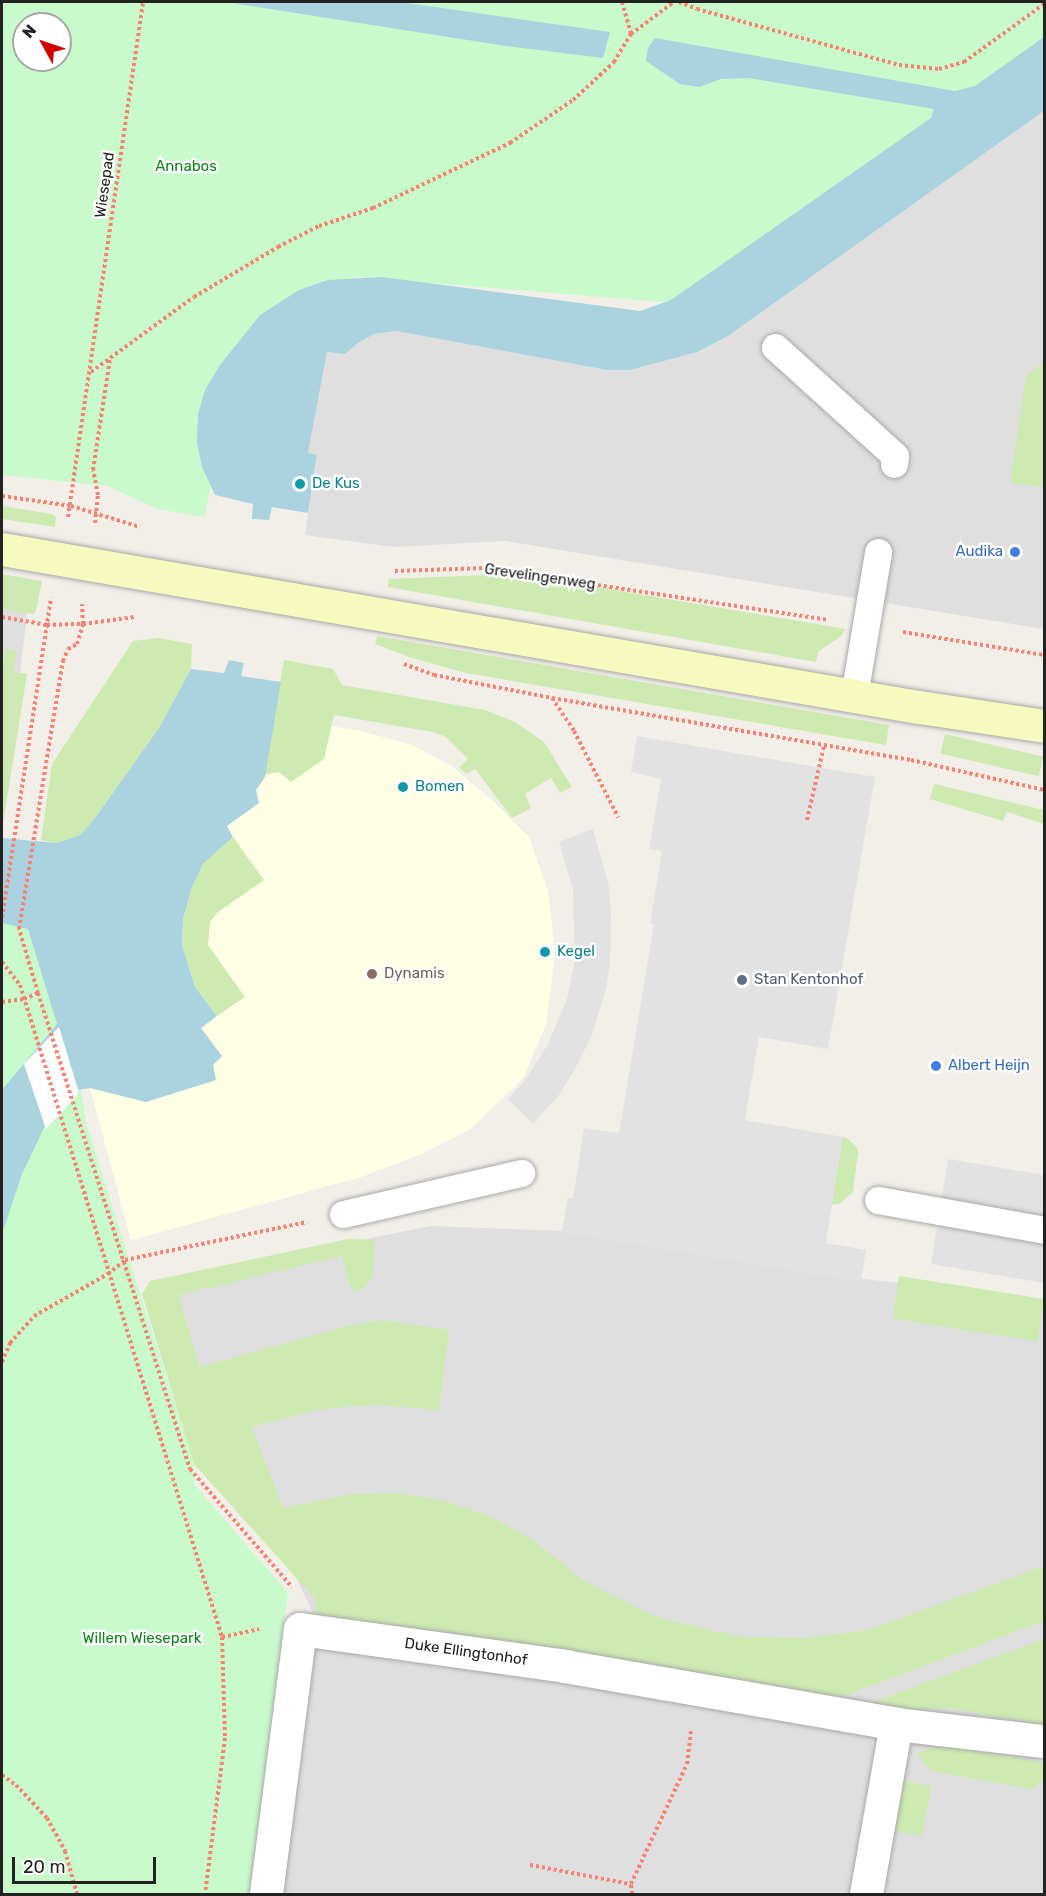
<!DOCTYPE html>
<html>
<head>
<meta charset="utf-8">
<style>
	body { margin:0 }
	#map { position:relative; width:1046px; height:1896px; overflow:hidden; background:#f2efe9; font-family:Rubik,sans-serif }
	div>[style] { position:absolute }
	.residential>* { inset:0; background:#e0dfdf }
	.education>* { inset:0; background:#ffffe5 }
	.grass>* { inset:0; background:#cdebb0; transform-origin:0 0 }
	.park>* { inset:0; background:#c8facc }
	.parking>* { inset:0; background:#e2e2e2 }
	.water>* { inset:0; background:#aad3df }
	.pier>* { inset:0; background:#fff }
	.path>* { height:4px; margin-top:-2px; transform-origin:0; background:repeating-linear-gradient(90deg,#fa8072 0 3px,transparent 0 6px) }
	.roads { filter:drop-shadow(0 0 2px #a9a9a9) drop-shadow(0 0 2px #a9a9a9) }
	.lane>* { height:27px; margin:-13.5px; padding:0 13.5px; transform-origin:13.5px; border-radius:13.5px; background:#fff }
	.street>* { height:33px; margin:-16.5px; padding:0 16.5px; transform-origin:16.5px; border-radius:16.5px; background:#fff }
	.secondary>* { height:33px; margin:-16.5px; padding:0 16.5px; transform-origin:16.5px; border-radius:16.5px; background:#f7fabf }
	.dots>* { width:16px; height:16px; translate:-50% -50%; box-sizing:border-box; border:3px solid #fff; border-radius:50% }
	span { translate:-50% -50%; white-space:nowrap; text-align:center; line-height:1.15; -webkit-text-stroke:5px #fff; paint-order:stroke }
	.park-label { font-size:15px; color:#0c8416 }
	.street-label { font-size:15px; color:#222 }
	.culture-label { font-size:15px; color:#0d838f }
	.left { translate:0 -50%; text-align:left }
	.shop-label { font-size:15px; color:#366cbe }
	.right { translate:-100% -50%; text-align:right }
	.education-label { font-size:15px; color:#785e54 }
	.service-label { font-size:15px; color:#4e5e75 }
	.frame { position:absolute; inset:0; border:3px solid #222; pointer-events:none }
	.north { position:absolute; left:12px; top:12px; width:60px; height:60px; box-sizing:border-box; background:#fff; border:2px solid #a7a7a7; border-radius:50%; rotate:310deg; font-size:16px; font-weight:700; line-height:24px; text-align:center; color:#222 }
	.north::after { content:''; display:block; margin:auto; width:21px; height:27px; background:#d40000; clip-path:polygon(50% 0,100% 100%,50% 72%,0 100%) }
	.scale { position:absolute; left:12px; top:1857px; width:144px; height:27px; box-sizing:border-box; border:3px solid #222; border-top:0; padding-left:8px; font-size:18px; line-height:21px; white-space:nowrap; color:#222; -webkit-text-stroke:4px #fff; paint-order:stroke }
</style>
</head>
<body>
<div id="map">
	<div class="residential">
		<i style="clip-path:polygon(1044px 111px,1044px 629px,505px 541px,393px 547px,305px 535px,317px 456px,308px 453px,327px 352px,345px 354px,358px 343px,374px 334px,396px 331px,607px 370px,728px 336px)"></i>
		<i style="clip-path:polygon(2px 585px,30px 589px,2px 826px)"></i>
		<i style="clip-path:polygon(431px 1226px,562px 1231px,805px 1272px,1044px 1300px,1044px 1740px,1039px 1770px,1044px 1778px,1044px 1894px,283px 1894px,316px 1620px,199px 1368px,172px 1278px)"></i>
	</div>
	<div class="education">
		<i style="clip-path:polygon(274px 717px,361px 731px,412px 745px,450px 765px,490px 798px,529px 837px,548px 890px,555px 953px,546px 1024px,524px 1077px,471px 1129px,417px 1156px,361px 1177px,131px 1240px,90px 1088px,146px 1102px,213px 1065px,221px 1056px,201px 1028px,195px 987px,227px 826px,257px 798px,256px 791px)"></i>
	</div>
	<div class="grass">
		<i style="clip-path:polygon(1044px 362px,1044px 487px,1010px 483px,1026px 376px)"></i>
		<i style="clip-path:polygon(2px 506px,52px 514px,56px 517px,55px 527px,2px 519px)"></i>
		<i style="clip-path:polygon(2px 574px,42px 581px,36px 611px,33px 614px,2px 609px)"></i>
		<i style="clip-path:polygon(486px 575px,538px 577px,846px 629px,841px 636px,818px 652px,816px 662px,388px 587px,389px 579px)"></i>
		<i style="clip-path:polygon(377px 636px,889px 725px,886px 745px,466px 673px,412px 658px,375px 644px)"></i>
		<i style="clip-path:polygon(159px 638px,192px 644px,191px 669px,159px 728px,95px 818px,80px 835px,57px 843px,41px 840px,52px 764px,133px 641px)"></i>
		<i style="clip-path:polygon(6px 649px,17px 651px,13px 672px,27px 674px,2px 830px,2px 672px)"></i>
		<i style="clip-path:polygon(284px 660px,333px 669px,342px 685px,485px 710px,515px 722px,544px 742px,572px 787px,560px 793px,551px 778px,525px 794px,531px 808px,512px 818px,475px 769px,467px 774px,459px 768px,468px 759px,446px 737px,433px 732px,334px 715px,324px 759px,291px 782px,279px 772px,264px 775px)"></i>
		<i style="left:945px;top:734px;width:101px;height:20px;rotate:13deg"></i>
		<i style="clip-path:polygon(934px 784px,1044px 810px,1044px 824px,1007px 812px,1003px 821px,930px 799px)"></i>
		<i style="clip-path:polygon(233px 837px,264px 880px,217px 913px,210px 922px,208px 945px,245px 997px,217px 1016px,195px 987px,182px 945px,183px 919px,192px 887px,203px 864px)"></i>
		<i style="clip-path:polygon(845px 1137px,856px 1146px,858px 1152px,853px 1192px,839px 1204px,829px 1205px,839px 1139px)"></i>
		<i style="clip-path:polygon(348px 1239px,375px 1240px,373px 1277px,363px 1289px,354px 1291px,349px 1283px,342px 1256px,179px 1295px,199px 1367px,344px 1327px,381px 1320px,449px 1330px,439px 1410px,375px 1405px,343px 1407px,317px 1410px,252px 1427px,283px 1508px,352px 1494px,401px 1493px,445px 1501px,490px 1516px,513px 1529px,533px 1540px,586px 1582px,642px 1610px,662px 1619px,743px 1637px,806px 1638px,868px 1630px,1044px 1566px,1044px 1621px,841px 1697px,464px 1635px,315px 1619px,317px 1601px,194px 1464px,142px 1294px,150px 1281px)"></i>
		<i style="left:899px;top:1276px;width:147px;height:43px;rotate:9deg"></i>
		<i style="clip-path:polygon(1044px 1639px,1044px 1725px,948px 1708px,912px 1710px,873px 1702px)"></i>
		<i style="clip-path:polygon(939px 1745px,1044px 1762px,1042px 1781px,1031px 1789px,931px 1771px,917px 1754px)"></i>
		<i style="left:900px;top:1780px;width:32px;height:51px;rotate:11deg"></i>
	</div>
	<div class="park">
		<i style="clip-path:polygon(evenodd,2px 2px,1044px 2px,1044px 53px,685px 304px,359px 277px,301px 289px,260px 316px,233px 349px,205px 517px,157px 509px,108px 486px,2px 475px,2px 2px,24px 24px,60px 24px,60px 60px,24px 60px,24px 24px)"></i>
		<i style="clip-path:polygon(2px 868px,43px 873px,87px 1126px,194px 1464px,194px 1484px,288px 1593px,251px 1894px,2px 1894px)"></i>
	</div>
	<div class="parking">
		<i style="clip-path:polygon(637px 736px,875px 777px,828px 1049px,759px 1037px,745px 1120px,843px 1137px,826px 1243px,866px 1250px,861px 1282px,562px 1231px,568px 1198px,573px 1198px,584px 1128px,619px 1133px,654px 924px,650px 923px,662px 851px,649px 849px,661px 779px,631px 772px)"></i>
		<i style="clip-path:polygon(593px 829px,609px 887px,611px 913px,610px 964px,606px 989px,592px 1035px,575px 1069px,559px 1095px,533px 1124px,508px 1099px,525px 1080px,547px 1046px,567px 999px,575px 961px,573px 890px,559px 842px)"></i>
		<i style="clip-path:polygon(948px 1159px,1044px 1175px,1044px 1283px,931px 1264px)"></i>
	</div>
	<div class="water">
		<i style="clip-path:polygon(225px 2px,400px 2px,610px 32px,603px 58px,506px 46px)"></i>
		<i style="clip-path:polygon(1044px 37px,1044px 111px,728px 336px,697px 352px,630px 370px,607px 370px,396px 331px,374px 334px,358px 343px,345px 354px,327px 352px,308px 453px,317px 455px,308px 513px,272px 507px,269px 520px,252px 519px,253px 504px,215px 495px,202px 467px,197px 442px,198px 414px,205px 390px,220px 365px,260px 315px,299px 290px,328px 280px,382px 277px,640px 311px,671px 300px,931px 118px,934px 109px,749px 78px,721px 79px,699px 87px,680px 84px,646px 61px,648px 48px,655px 38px,955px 91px,975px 86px)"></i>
		<i style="clip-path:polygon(229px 660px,244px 663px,241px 676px,281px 682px,265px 777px,256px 790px,259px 803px,227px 826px,233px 837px,203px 864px,192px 887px,183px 919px,182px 945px,195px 987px,217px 1016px,201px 1028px,222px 1056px,213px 1065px,216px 1080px,146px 1102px,90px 1088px,77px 1090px,45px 1126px,22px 1174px,2px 1234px,2px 1090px,57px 1024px,28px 929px,2px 923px,2px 838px,57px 843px,80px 835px,95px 818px,159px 728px,191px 669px,224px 673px)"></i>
	</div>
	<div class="pier">
		<i style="clip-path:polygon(59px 1027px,79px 1093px,46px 1129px,24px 1064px)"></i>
	</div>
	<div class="path">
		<i style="left:622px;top:2px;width:33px;rotate:74deg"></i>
		<i style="left:679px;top:2px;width:19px;rotate:21deg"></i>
		<i style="left:697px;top:9px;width:210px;rotate:15.5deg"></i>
		<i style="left:899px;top:65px;width:40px;rotate:5.7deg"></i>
		<i style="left:939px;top:69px;width:26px;rotate:-16deg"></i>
		<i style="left:964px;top:62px;width:99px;rotate:-35.9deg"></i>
		<i style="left:91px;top:372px;width:127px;rotate:-36.1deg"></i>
		<i style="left:194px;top:297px;width:98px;rotate:-30.8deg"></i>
		<i style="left:278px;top:247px;width:46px;rotate:-27.1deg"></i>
		<i style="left:319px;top:226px;width:57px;rotate:-18.4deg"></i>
		<i style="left:373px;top:208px;width:152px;rotate:-25.4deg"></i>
		<i style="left:510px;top:143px;width:76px;rotate:-34.3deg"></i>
		<i style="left:573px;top:100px;width:56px;rotate:-42.8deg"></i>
		<i style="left:614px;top:62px;width:33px;rotate:-59deg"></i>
		<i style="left:631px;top:34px;width:54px;rotate:-36.7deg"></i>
		<i style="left:2px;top:496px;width:70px;rotate:8.2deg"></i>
		<i style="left:71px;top:506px;width:72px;rotate:16.9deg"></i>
		<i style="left:68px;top:517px;width:520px;rotate:-81.71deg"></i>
		<i style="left:95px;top:523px;width:28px;rotate:-84deg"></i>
		<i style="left:98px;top:495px;width:25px;rotate:-101deg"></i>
		<i style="left:93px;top:470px;width:112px;rotate:-81.3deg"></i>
		<i style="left:395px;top:571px;width:90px;rotate:-1.9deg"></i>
		<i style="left:485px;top:568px;width:347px;rotate:8.6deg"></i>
		<i style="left:2px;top:617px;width:46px;rotate:10.1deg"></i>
		<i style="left:47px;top:625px;width:36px;rotate:-2deg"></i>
		<i style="left:83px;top:624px;width:52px;rotate:-7.7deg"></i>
		<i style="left:903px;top:632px;width:143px;rotate:9.3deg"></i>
		<i style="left:404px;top:664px;width:32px;rotate:20deg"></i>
		<i style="left:434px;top:675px;width:120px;rotate:11deg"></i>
		<i style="left:552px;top:698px;width:364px;rotate:9.8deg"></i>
		<i style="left:911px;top:760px;width:136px;rotate:12.7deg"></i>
		<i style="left:552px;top:698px;width:40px;rotate:56deg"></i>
		<i style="left:574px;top:731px;width:97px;rotate:62.9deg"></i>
		<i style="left:807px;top:820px;width:76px;rotate:-77.1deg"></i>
		<i style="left:2px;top:918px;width:324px;rotate:-81.3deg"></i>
		<i style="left:2px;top:962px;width:29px;rotate:52deg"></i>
		<i style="left:20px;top:985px;width:683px;rotate:72.79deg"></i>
		<i style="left:222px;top:1637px;width:101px;rotate:88.3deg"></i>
		<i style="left:225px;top:1738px;width:157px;rotate:97.3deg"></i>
		<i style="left:38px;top:993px;width:500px;rotate:72.3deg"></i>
		<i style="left:190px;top:1469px;width:156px;rotate:49.2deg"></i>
		<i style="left:2px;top:1002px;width:22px;rotate:-8deg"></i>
		<i style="left:24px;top:999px;width:15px;rotate:-23deg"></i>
		<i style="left:38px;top:993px;width:67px;rotate:-106.5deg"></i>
		<i style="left:19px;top:929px;width:272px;rotate:-80.7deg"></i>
		<i style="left:63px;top:661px;width:13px;rotate:-67deg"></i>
		<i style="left:68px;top:649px;width:10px;rotate:-29deg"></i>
		<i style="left:77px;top:644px;width:21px;rotate:-73deg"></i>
		<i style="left:83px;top:624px;width:20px;rotate:-93deg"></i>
		<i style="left:2px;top:1362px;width:21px;rotate:-67deg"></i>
		<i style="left:10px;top:1343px;width:36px;rotate:-48deg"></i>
		<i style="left:34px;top:1316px;width:85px;rotate:-29.6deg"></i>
		<i style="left:108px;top:1274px;width:22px;rotate:-39deg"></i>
		<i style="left:125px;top:1260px;width:186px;rotate:-11.8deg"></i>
		<i style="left:222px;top:1637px;width:38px;rotate:-12deg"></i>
		<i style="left:2px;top:1775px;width:17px;rotate:36deg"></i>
		<i style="left:16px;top:1785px;width:45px;rotate:46.8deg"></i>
		<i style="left:47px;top:1818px;width:38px;rotate:61deg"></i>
		<i style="left:65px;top:1851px;width:45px;rotate:74.4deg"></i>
		<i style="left:530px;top:1865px;width:103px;rotate:10.7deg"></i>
		<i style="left:632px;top:1894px;width:10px;rotate:-96deg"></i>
		<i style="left:631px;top:1884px;width:132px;rotate:-65deg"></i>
		<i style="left:687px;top:1764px;width:33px;rotate:-83deg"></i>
	</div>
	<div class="roads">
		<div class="lane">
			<i style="left:775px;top:347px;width:162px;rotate:42.2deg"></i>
			<i style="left:895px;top:456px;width:8px;rotate:97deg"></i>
			<i style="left:854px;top:696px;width:146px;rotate:-80.5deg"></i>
			<i style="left:878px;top:1200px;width:169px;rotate:10.2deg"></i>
			<i style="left:343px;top:1214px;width:183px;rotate:-13deg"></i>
		</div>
		<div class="street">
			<i style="left:266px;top:1894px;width:267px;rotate:-82.7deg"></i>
			<i style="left:300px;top:1629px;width:268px;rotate:7.9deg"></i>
			<i style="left:565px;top:1666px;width:336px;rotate:9.9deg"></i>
			<i style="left:896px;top:1724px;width:149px;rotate:6.6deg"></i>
			<i style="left:866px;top:1894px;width:173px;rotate:-80deg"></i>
		</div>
		<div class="secondary">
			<i style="left:2px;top:549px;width:931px;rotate:9.78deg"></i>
			<i style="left:919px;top:707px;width:126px;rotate:8.6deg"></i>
		</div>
	</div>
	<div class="dots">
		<i style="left:300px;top:484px;background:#0f9aa8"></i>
		<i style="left:1015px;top:552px;background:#3f7fe0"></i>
		<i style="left:403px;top:787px;background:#0f9aa8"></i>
		<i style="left:545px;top:952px;background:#0f9aa8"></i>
		<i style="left:372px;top:974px;background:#8d6e63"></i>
		<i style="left:742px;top:980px;background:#5c6f8a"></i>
		<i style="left:936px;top:1066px;background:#3f7fe0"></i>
	</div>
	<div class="park-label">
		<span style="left:186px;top:167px">Annabos</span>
		<span style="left:142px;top:1639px">Willem Wiesepark</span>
	</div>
	<div class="street-label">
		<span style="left:105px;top:185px;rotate:-82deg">Wiesepad</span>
		<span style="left:540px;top:577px;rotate:8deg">Grevelingenweg</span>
		<span style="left:466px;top:1652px;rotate:8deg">Duke Ellingtonhof</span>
	</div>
	<div class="culture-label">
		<span class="left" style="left:312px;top:484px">De Kus</span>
		<span class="left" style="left:415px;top:787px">Bomen</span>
		<span class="left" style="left:557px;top:952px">Kegel</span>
	</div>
	<div class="shop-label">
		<span class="right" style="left:1003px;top:552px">Audika</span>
		<span class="left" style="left:948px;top:1066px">Albert Heijn</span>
	</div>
	<div class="education-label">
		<span class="left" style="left:384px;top:974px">Dynamis</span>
	</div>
	<div class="service-label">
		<span class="left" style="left:754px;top:980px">Stan Kentonhof</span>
	</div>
	<div class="frame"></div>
	<div class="north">N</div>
	<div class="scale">20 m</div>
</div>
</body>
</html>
